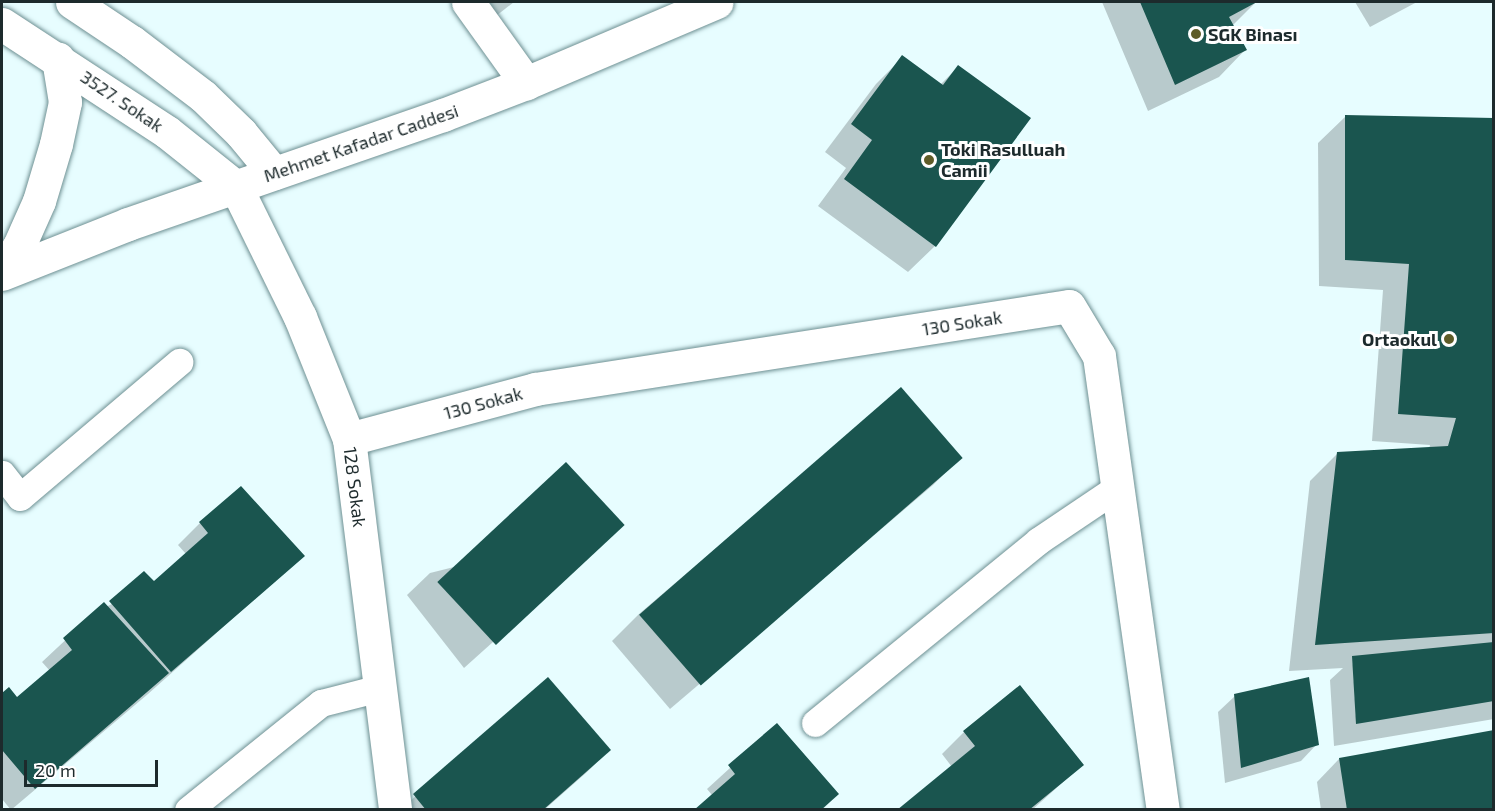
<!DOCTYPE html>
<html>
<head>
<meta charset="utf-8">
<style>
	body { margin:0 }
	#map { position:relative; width:1495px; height:811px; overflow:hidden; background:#e7fdff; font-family:"Exo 2",sans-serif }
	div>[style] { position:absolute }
	.shadow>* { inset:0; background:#0003 }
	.building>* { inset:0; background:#1a554f; transform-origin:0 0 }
	.roads { filter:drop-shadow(0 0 2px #6e9093) drop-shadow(0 0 2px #6e9093) }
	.lane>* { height:27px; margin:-13.5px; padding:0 13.5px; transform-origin:13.5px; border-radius:13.5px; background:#fff }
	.street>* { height:33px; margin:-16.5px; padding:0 16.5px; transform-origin:16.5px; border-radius:16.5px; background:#fff }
	.secondary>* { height:33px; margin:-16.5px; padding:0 16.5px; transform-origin:16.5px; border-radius:16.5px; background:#fff }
	.dots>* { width:16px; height:16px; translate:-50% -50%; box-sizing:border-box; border:3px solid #fff; border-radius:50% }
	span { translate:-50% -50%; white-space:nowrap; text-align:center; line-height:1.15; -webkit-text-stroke:6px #fff; paint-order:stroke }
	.poi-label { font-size:18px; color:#1d2a2c; font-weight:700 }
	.left { translate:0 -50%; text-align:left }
	.right { translate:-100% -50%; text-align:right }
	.street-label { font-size:18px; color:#1d2a2c }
	.frame { position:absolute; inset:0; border:3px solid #1d2a2c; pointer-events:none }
	.scale { position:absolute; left:24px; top:760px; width:134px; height:27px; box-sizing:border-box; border:3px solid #1d2a2c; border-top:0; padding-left:8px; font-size:18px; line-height:21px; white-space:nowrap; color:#1d2a2c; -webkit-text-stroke:4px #fff; paint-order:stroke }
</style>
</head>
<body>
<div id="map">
	<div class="shadow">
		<i style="clip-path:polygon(485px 2px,514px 2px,496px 16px)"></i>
		<i style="clip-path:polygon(1102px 2px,1256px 2px,1232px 26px,1245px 50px,1219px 77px,1148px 111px)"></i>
		<i style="clip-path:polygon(1355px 2px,1417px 2px,1370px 27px)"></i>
		<i style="clip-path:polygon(903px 57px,940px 85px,958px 67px,935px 246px,908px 272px,818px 206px,846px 168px,825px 152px,876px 84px)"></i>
		<i style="clip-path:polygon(1345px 117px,1494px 120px,1494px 641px,1491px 644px,1494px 644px,1494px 719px,1334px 746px,1330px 680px,1343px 668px,1289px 671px,1310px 481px,1337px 454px,1429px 449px,1430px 445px,1372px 441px,1383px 290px,1319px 286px,1318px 143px)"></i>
		<i style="clip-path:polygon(901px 390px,960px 458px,933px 485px,670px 709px,612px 641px,639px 614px)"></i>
		<i style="clip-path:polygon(200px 523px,303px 556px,148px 694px,11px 810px,2px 799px,2px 695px,8px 689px,17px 699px,50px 671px,42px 662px,104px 604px,106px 607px,153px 583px,186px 554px,178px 545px)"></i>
		<i style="clip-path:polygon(623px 525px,464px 668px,407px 595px,430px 573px)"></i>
		<i style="clip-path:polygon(548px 679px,609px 750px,587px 772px,544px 810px,400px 810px)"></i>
		<i style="clip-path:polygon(1235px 696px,1317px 744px,1301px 761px,1225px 783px,1218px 712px)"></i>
		<i style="clip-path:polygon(777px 725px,837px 794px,822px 810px,696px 810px,712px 795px,707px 789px)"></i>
		<i style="clip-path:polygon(964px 732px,1082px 765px,1032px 810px,900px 810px,952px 767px,942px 754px)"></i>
		<i style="clip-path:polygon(1339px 759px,1494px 810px,1321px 810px,1317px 782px)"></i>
	</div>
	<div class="building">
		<i style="clip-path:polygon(1140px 2px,1257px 2px,1229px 17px,1247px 50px,1175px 85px)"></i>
		<i style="clip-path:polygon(902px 55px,943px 85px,958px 65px,1031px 118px,936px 247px,844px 179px,872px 140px,851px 124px)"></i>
		<i style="clip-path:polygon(1345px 115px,1494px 118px,1494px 633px,1315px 645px,1337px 452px,1448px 446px,1456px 418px,1398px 414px,1409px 264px,1345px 260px)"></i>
		<i style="left:901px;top:387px;width:94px;height:347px;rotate:49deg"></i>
		<i style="left:566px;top:462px;width:86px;height:176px;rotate:47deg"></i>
		<i style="clip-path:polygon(241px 486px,305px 556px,171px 672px,109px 601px,144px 571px,154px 581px,208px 533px,199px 522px)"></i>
		<i style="clip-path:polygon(104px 602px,169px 673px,35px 789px,2px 750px,2px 693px,9px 687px,17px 697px,72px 650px,63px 638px)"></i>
		<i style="clip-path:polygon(1494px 642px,1494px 701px,1356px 724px,1352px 656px)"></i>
		<i style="clip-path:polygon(548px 677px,611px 750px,543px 810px,426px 810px,413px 794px)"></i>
		<i style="clip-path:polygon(1309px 677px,1319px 745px,1241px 768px,1234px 694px)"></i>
		<i style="clip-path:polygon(1020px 685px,1084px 765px,1029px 810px,897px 810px,975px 746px,963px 731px)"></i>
		<i style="clip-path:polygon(777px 723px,839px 794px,821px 810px,694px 810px,735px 774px,728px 765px)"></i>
		<i style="clip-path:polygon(1494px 730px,1494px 810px,1347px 810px,1339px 758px)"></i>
	</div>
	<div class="roads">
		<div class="lane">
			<i style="left:2px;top:474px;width:29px;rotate:52deg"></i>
			<i style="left:20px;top:497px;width:209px;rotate:-40.3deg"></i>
			<i style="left:815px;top:723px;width:288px;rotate:-39.2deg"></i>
			<i style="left:1038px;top:541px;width:97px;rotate:-34deg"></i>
			<i style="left:188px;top:810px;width:171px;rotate:-38.8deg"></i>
			<i style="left:321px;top:703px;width:61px;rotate:-14.3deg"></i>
		</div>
		<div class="street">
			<i style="left:468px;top:2px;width:100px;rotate:54.4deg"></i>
			<i style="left:236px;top:187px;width:145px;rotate:63.8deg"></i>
			<i style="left:300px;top:317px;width:131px;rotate:68.1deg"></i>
			<i style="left:349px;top:439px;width:374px;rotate:82.9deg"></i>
			<i style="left:349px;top:439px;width:193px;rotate:-15deg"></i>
			<i style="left:535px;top:389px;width:540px;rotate:-8.83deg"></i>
			<i style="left:1069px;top:306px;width:58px;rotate:59deg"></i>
			<i style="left:1099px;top:356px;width:458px;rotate:82deg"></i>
		</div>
		<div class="secondary">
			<i style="left:72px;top:2px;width:72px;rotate:33.7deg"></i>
			<i style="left:132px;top:42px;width:89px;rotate:37.3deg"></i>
			<i style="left:203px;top:96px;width:53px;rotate:44.2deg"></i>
			<i style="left:241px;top:133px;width:52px;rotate:50.5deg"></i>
			<i style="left:2px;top:24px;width:197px;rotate:33.2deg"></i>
			<i style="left:167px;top:132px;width:88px;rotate:38.6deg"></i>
			<i style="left:2px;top:272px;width:31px;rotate:-57deg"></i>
			<i style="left:19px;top:246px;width:49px;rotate:-66deg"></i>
			<i style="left:39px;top:201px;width:59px;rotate:-73.4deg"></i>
			<i style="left:56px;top:144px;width:43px;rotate:-77.9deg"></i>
			<i style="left:65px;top:102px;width:44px;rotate:-99.2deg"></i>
			<i style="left:2px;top:274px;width:136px;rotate:-21.6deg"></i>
			<i style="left:128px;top:224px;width:333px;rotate:-19.1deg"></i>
			<i style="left:443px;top:115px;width:89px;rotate:-21.1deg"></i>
			<i style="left:526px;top:83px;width:207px;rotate:-23deg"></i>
		</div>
	</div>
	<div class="dots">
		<i style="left:1196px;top:34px;background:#5e5c28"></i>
		<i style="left:929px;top:160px;background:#5e5c28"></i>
		<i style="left:1449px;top:339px;background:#5e5c28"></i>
	</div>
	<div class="poi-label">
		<span class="left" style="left:1208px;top:34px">SGK Binası</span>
		<span class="left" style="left:941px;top:160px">Toki Rasulluah<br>Camii</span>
		<span class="right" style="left:1437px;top:339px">Ortaokul</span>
	</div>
	<div class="street-label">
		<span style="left:122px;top:101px;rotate:34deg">3527. Sokak</span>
		<span style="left:361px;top:143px;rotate:-19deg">Mehmet Kafadar Caddesi</span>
		<span style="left:962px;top:323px;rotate:-9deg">130 Sokak</span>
		<span style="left:483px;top:403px;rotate:-15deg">130 Sokak</span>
		<span style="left:355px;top:487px;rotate:83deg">128 Sokak</span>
	</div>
	<div class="frame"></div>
	<div class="scale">20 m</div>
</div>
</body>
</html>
